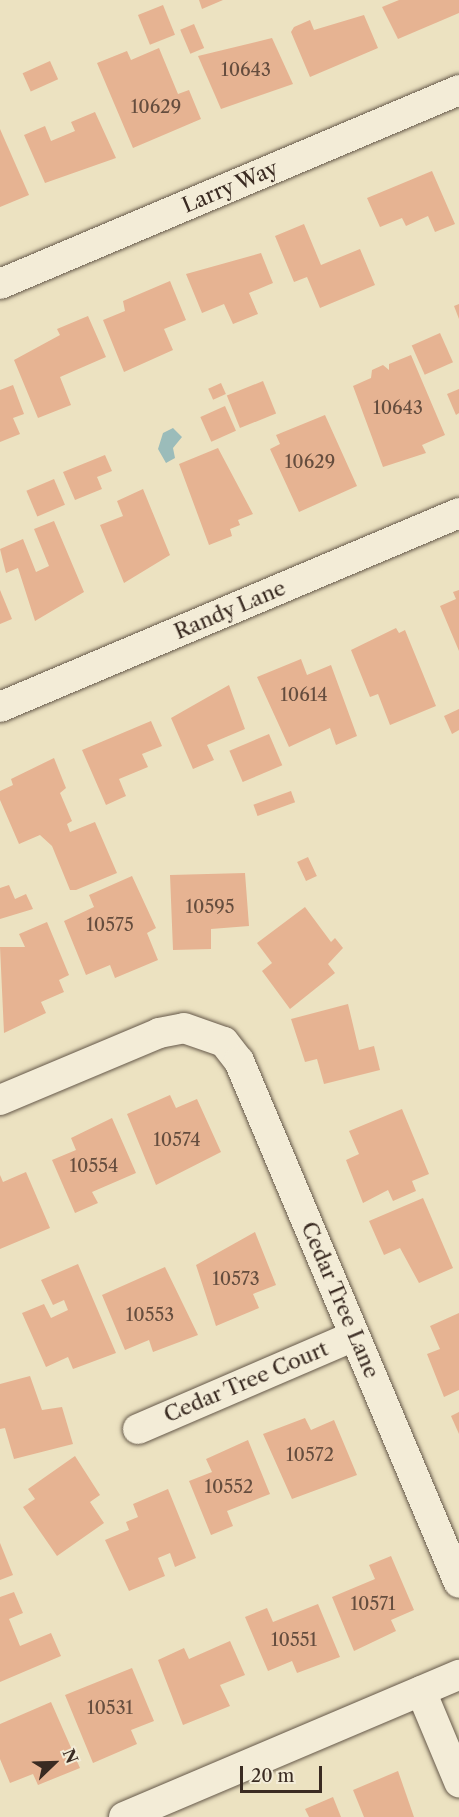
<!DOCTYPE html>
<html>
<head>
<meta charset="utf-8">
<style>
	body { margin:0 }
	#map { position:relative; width:459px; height:1817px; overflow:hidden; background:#ece2c1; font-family:"Libre Caslon Text",serif }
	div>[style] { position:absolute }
	.water>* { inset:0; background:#9bbcba }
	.building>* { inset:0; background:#e6b392; transform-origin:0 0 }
	.roads { filter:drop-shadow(0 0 2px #66594a) drop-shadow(0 0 2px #66594a) }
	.minor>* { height:30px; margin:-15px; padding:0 15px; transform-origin:15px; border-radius:15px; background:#f3ecd7 }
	span { translate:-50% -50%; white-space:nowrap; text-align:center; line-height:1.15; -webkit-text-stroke:5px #f3ecd7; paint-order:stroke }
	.number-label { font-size:18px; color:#654d3e }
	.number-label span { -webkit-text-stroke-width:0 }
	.street-label { font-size:21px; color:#3a2b22 }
	.north { position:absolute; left:24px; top:1733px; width:60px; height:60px; -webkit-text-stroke:4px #f3ecd7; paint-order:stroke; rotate:67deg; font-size:16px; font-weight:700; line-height:24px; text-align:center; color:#3a2b22 }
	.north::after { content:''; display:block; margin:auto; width:21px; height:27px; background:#3a2b22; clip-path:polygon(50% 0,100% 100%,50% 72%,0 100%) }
	.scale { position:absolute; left:240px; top:1766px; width:82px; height:27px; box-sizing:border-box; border:3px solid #3a2b22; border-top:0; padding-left:8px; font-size:18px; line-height:21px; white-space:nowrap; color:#3a2b22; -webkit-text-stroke:4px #f3ecd7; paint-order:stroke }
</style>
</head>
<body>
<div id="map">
	<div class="water">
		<i style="clip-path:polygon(173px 428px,182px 437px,173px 448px,175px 458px,166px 463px,158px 449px,163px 433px)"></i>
	</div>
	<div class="building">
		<i style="clip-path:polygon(199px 0,223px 0,202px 9px)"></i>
		<i style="clip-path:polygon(399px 0,459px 0,459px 13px,398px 39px,382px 7px)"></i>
		<i style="left:163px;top:5px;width:32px;height:27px;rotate:68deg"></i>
		<i style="clip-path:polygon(364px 15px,378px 48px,310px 77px,291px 32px,294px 27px,310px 20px,314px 30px)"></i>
		<i style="left:194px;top:24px;width:26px;height:15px;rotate:67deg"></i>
		<i style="clip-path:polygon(272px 38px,293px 84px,221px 109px,198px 56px)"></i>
		<i style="clip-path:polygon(159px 48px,178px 94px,189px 90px,201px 119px,133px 148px,97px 63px,127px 51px,131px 60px)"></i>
		<i style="left:50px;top:61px;width:20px;height:30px;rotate:66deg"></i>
		<i style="clip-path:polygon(95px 112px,116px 158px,45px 183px,24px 135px,45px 126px,51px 141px,75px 131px,71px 122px)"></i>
		<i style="clip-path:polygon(0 129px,29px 195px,0 207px)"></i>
		<i style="clip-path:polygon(432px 171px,455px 224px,435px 232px,428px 216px,406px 226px,402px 218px,380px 227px,367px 198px)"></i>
		<i style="clip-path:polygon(304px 224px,321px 265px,360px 249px,375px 285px,320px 308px,307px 277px,294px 282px,275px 236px)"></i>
		<i style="clip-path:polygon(261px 253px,273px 283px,249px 293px,258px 314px,233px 324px,224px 304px,202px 313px,186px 274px)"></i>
		<i style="clip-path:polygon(170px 281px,186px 320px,164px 329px,173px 350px,124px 372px,103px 320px,125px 311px,123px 301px)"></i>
		<i style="clip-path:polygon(459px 304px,459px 319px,454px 306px)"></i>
		<i style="clip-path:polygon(88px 316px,106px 357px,60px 377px,71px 405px,38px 418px,14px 360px,60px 335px,57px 329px)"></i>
		<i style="left:440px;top:333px;width:32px;height:31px;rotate:66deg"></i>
		<i style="clip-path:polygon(411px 355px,445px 435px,422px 445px,426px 453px,383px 467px,353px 386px,371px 378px,372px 370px,383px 365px,389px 370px,389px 364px)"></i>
		<i style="left:263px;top:381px;width:35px;height:39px;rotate:68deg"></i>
		<i style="left:221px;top:383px;width:12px;height:14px;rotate:66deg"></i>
		<i style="clip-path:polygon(13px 385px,24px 414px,13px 418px,20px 434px,0 442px,0 390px)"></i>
		<i style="clip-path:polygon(459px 389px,459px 413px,456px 415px,447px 394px)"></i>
		<i style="left:225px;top:406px;width:27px;height:27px;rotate:66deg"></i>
		<i style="clip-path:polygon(325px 415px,357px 486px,299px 512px,270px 449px,280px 444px,276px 435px)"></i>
		<i style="clip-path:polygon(218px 448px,253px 514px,238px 520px,240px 525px,230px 529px,232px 536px,209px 545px,179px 464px)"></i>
		<i style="clip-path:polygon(105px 455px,112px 471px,97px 477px,102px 489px,75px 500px,63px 472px)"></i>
		<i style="left:54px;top:479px;width:28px;height:30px;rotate:67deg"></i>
		<i style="clip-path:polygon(143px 489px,170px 555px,124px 583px,100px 525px,123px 516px,117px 501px)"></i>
		<i style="clip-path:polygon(54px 521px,84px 592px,35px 621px,18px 568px,6px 573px,0 549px,23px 539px,36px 572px,49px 566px,34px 529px)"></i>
		<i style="clip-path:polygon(0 590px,12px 619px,0 624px)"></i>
		<i style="clip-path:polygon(459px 590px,459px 651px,440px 606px,456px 599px,453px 592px)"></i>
		<i style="clip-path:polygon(396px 628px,399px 633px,405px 630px,436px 706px,390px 725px,378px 694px,370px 697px,351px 650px)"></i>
		<i style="clip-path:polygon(301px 659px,307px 675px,331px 665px,357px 736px,336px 745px,330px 728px,289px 747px,257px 677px)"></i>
		<i style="clip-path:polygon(229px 685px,245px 729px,207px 745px,214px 760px,193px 769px,171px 718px)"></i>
		<i style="clip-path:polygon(459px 709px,459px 730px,452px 734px,444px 716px)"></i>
		<i style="clip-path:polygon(151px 721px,162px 746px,142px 754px,148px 767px,119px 779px,126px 796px,106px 805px,82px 750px)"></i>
		<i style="left:269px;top:734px;width:34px;height:43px;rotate:67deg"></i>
		<i style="clip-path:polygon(54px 758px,66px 788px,60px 793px,72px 821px,67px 824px,70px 832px,95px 822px,117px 873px,76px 890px,70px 890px,52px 846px,40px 835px,19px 844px,0 800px,0 791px,13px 785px,11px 779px)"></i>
		<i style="left:291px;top:791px;width:12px;height:40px;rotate:70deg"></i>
		<i style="left:308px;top:857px;width:21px;height:12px;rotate:65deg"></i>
		<i style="clip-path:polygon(245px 873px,249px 926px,211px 929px,211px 949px,173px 950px,170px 875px)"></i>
		<i style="clip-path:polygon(132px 876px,156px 928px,147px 933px,158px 960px,115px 978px,110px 965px,86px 975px,64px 921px,94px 907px,89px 895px)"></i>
		<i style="clip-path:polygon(9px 885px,15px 899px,26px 894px,33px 909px,0 919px,0 888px)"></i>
		<i style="clip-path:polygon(305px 907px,331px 942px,335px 938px,343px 948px,328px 964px,335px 973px,290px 1009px,262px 971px,272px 963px,257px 943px)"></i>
		<i style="clip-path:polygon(47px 922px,69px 975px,59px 980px,64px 992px,41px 1002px,46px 1013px,4px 1033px,0 947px,25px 947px,19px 934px)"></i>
		<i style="clip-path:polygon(348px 1004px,359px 1050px,374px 1046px,380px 1070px,324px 1084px,317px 1059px,305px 1062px,291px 1019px)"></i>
		<i style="clip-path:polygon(170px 1095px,176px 1108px,197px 1099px,221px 1152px,156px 1185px,127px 1114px)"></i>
		<i style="clip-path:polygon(402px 1109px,429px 1174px,412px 1181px,416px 1191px,393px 1201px,388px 1190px,363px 1203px,346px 1160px,359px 1154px,349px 1131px)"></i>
		<i style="clip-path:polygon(112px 1118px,136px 1173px,92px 1192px,98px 1203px,75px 1213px,52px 1160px,76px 1150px,71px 1138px)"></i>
		<i style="clip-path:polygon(26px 1172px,50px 1228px,0 1249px,0 1175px,3px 1182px)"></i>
		<i style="clip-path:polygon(423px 1198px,453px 1268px,419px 1283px,400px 1248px,384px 1255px,369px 1221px)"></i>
		<i style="clip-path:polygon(255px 1232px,276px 1285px,253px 1294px,259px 1308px,216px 1326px,196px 1265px)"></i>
		<i style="clip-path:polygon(78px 1264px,116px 1353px,73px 1369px,68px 1357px,46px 1367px,22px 1313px,44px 1304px,51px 1318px,68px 1310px,64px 1300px,53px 1305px,41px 1280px)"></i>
		<i style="clip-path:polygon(165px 1267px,198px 1335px,153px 1352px,149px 1340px,125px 1350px,102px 1295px)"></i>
		<i style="clip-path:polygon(459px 1313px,459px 1390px,444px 1397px,427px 1354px,440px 1349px,430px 1326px)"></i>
		<i style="clip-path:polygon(30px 1376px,42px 1410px,62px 1407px,73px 1444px,14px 1459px,5px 1428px,0 1429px,0 1384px)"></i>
		<i style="clip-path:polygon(459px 1412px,459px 1434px,451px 1416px)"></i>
		<i style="clip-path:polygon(305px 1418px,311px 1430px,334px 1420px,357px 1475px,292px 1499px,263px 1434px)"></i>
		<i style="clip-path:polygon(248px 1440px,270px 1494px,227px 1511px,233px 1526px,211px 1535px,189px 1481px,212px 1472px,206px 1459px)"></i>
		<i style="clip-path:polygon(75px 1456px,100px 1495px,90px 1502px,104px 1523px,57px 1556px,23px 1507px,35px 1499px,28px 1489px)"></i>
		<i style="clip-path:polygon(168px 1489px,196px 1558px,175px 1567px,170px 1553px,158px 1558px,165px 1576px,129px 1591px,105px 1540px,129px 1530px,126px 1522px,138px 1517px,133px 1504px)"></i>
		<i style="clip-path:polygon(0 1543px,13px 1575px,0 1580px)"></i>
		<i style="clip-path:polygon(391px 1556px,414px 1610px,391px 1620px,396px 1631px,354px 1651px,332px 1597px,375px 1579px,369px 1565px)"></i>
		<i style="clip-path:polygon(14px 1592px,23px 1613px,9px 1619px,20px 1646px,51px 1633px,61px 1656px,0 1682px,0 1597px)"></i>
		<i style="clip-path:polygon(318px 1604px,340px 1657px,297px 1673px,292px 1661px,268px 1671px,245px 1617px,267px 1608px,273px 1622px)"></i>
		<i style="clip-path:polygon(230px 1641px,245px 1675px,220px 1685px,230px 1706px,183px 1725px,158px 1660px,184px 1648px,189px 1659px)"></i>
		<i style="clip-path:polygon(132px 1668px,154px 1721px,131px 1730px,137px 1744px,93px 1763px,65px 1695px)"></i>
		<i style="clip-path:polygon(51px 1702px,80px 1768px,38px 1785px,33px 1774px,10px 1783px,0 1759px,0 1724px)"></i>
		<i style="clip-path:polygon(398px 1771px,414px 1817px,364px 1817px,353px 1790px)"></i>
		<i style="clip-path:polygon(333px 1797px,341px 1817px,309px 1817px,305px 1809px)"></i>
	</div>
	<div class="roads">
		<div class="minor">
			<i style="left:0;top:284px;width:498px;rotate:-22.9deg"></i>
			<i style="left:0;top:707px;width:498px;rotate:-22.9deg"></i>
			<i style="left:0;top:1100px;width:173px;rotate:-22.8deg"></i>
			<i style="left:159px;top:1033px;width:25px;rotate:-11deg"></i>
			<i style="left:184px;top:1028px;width:42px;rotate:19.3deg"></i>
			<i style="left:224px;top:1042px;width:24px;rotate:52deg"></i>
			<i style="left:239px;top:1061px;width:566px;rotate:67.15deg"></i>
			<i style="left:138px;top:1429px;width:235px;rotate:-23.3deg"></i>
			<i style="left:421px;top:1691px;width:99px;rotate:67.3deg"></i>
			<i style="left:124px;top:1817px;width:364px;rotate:-23deg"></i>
		</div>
	</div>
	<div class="number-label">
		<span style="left:246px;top:70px">10643</span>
		<span style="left:156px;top:107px">10629</span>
		<span style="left:398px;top:408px">10643</span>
		<span style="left:310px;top:462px">10629</span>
		<span style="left:304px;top:695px">10614</span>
		<span style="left:210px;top:907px">10595</span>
		<span style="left:110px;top:925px">10575</span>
		<span style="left:177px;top:1140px">10574</span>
		<span style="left:94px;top:1166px">10554</span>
		<span style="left:236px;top:1279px">10573</span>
		<span style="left:150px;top:1315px">10553</span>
		<span style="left:310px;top:1455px">10572</span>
		<span style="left:229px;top:1487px">10552</span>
		<span style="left:373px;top:1604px">10571</span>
		<span style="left:294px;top:1640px">10551</span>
		<span style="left:110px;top:1708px">10531</span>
	</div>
	<div class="street-label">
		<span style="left:230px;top:187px;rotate:-23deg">Larry Way</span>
		<span style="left:230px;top:610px;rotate:-23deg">Randy Lane</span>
		<span style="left:340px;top:1300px;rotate:67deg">Cedar Tree Lane</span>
		<span style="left:246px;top:1382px;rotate:-23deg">Cedar Tree Court</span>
	</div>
	<div class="north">N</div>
	<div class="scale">20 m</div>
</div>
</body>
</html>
